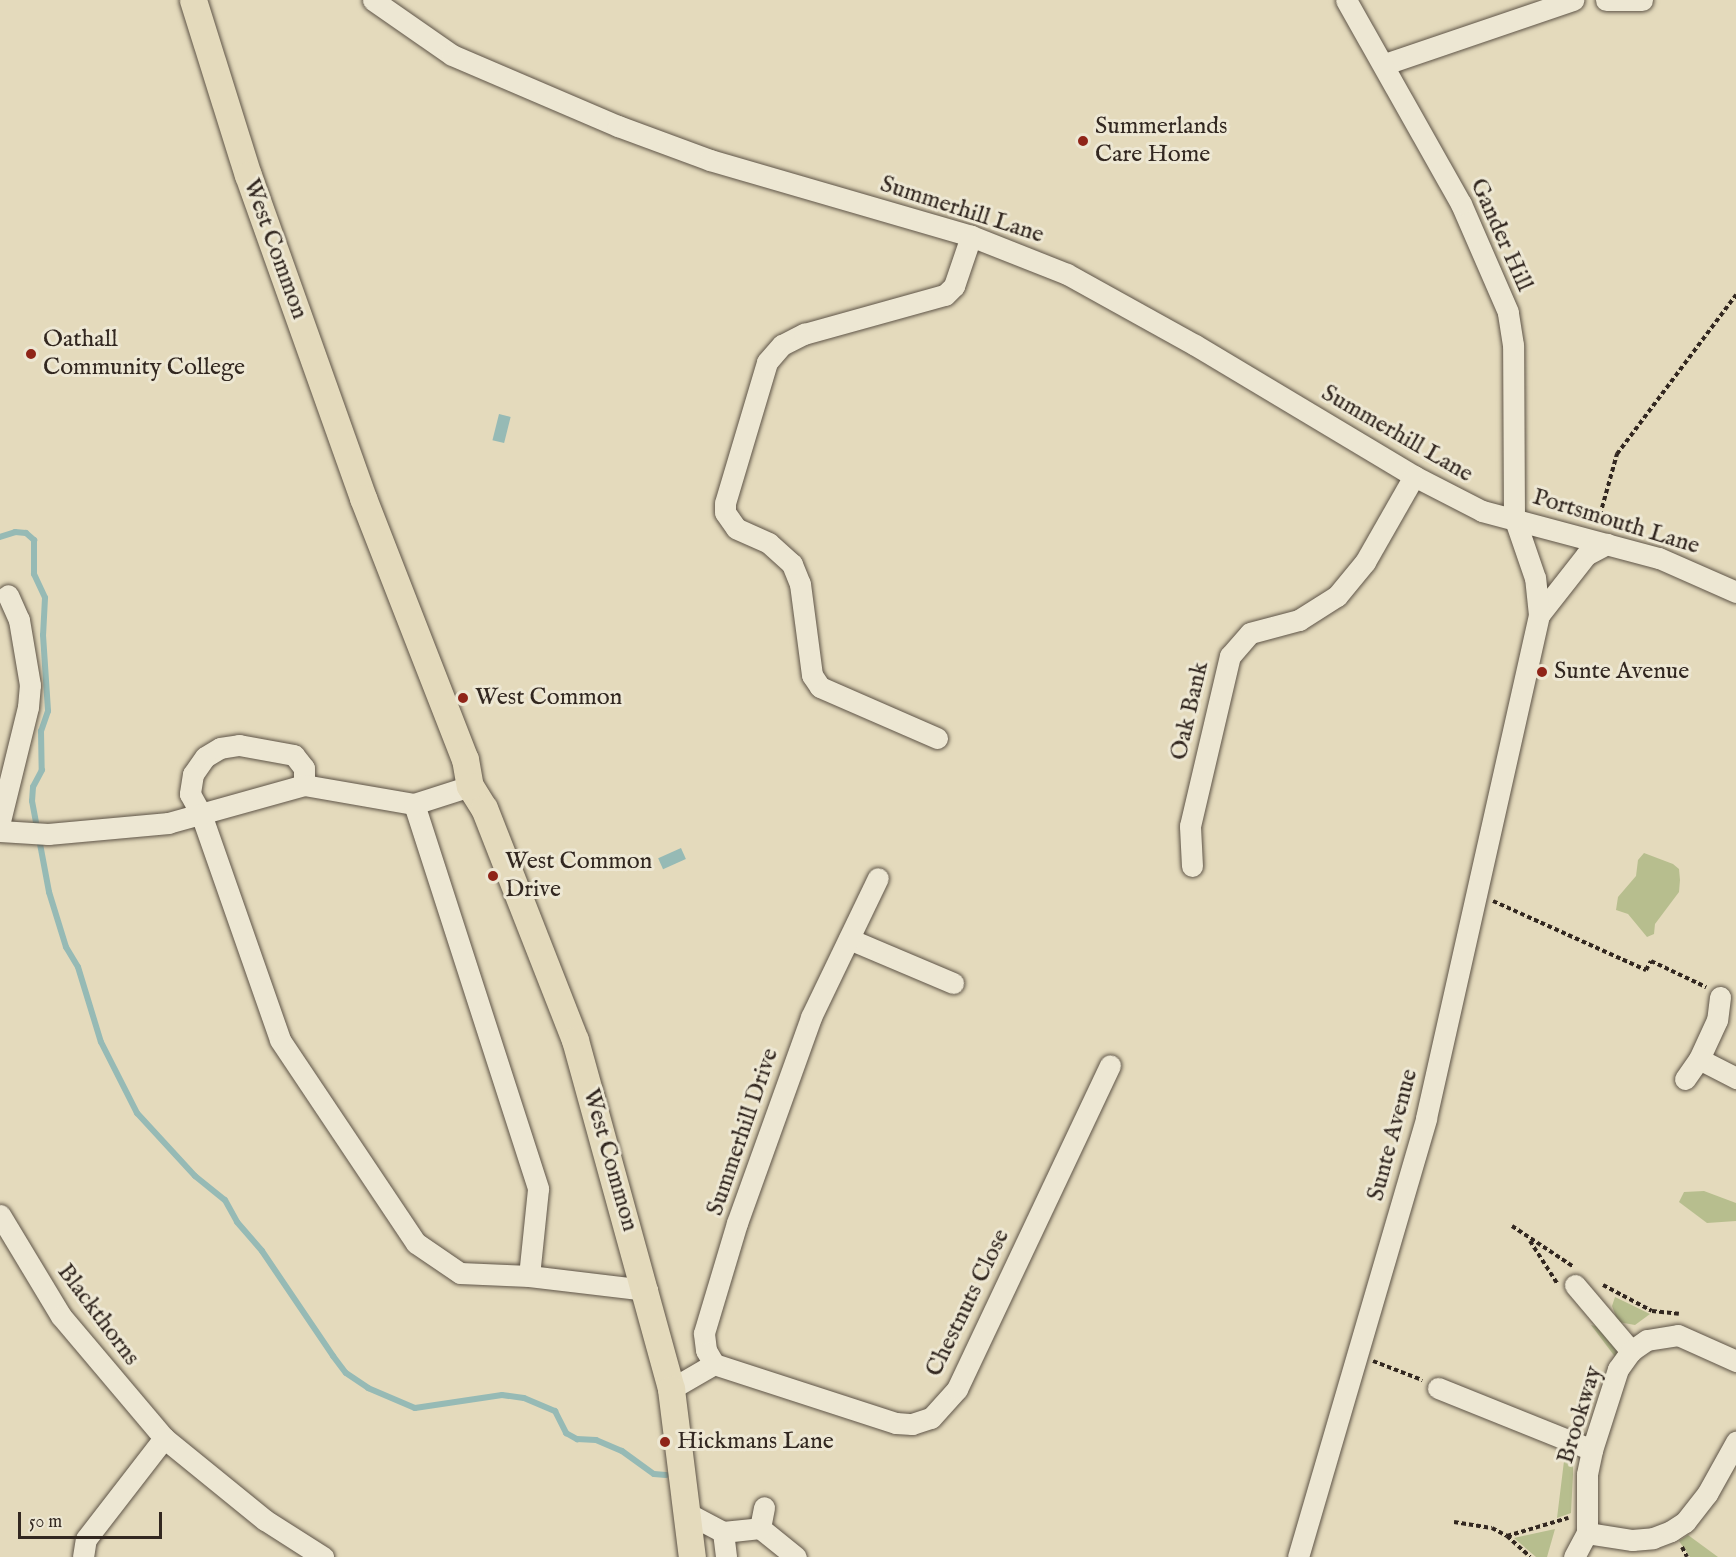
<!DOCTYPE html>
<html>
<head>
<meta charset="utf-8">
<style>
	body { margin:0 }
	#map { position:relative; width:1736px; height:1557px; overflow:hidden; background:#e4dabc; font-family:"IM FELL English",serif }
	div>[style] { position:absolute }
	.green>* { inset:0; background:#b7be8e }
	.water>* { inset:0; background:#96bab5; transform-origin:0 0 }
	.stream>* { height:6px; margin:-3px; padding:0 3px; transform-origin:3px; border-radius:3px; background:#96bab5 }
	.path>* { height:4px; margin-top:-2px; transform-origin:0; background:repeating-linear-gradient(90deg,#322720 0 4.5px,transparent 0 7.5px) }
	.roads { filter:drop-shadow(0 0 2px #5e5447) drop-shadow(0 0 2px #5e5447) }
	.minor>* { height:21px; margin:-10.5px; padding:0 10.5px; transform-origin:10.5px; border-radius:10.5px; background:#ede7d3 }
	.major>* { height:27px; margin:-13.5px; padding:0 13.5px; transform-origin:13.5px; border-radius:13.5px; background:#e4dabc }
	.dots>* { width:16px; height:16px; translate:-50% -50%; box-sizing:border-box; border:3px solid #ede7d3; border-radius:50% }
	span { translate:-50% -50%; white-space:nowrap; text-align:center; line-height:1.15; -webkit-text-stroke:6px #ede7d3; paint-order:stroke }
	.poi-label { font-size:24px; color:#322720 }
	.left { translate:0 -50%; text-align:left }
	.street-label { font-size:24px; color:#322720 }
	.scale { position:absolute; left:18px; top:1512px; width:144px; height:27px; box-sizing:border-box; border:3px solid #322720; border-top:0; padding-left:8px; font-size:18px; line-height:21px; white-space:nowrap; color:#322720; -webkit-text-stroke:4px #ede7d3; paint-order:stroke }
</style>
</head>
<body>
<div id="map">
	<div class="green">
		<i style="clip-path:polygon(1644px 853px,1673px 864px,1679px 869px,1680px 880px,1679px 892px,1655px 924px,1654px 934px,1647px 937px,1628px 914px,1616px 910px,1618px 897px,1636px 876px,1638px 860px)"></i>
		<i style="clip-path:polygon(1704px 1191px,1736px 1203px,1736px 1221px,1707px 1223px,1679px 1202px,1684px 1192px)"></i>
		<i style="clip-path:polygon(1615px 1297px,1650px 1314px,1635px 1325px,1618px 1322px,1612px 1306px)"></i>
		<i style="clip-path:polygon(1591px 1325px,1600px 1327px,1617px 1348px,1616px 1358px)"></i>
		<i style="clip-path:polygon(1559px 1450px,1573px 1465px,1573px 1474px,1571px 1513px,1557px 1518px,1564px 1461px)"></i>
		<i style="clip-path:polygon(1555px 1529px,1547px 1557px,1536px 1557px,1514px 1538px)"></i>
		<i style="clip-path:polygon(1688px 1535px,1718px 1557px,1690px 1557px,1679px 1541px)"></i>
	</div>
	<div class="water">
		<i style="left:499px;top:414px;width:12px;height:27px;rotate:14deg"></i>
		<i style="left:681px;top:848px;width:12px;height:25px;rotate:66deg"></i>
	</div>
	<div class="stream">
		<i style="left:0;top:537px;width:16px;rotate:-18deg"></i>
		<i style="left:15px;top:532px;width:11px;rotate:5deg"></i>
		<i style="left:26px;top:533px;width:11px;rotate:41deg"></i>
		<i style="left:34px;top:540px;width:34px;rotate:90deg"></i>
		<i style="left:34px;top:574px;width:26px;rotate:65deg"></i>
		<i style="left:45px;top:598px;width:37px;rotate:93deg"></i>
		<i style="left:43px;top:635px;width:76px;rotate:86.2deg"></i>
		<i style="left:48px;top:711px;width:21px;rotate:109deg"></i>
		<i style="left:41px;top:731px;width:39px;rotate:89deg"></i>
		<i style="left:42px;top:770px;width:19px;rotate:118deg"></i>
		<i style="left:33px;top:787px;width:14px;rotate:94deg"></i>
		<i style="left:32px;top:801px;width:93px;rotate:79.4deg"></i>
		<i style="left:49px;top:892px;width:58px;rotate:72.8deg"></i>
		<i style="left:66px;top:947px;width:23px;rotate:59deg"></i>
		<i style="left:78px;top:967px;width:78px;rotate:73deg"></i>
		<i style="left:101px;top:1042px;width:80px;rotate:63.1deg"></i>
		<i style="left:137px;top:1113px;width:86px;rotate:47.4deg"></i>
		<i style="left:195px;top:1176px;width:38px;rotate:39deg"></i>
		<i style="left:225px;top:1200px;width:25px;rotate:61deg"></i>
		<i style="left:237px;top:1222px;width:38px;rotate:49deg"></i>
		<i style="left:262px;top:1251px;width:127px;rotate:55.9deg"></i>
		<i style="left:333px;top:1356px;width:21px;rotate:53deg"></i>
		<i style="left:346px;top:1373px;width:27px;rotate:34deg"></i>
		<i style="left:368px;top:1388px;width:51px;rotate:23.1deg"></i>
		<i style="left:415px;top:1408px;width:88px;rotate:-8.5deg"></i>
		<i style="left:502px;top:1395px;width:22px;rotate:8deg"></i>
		<i style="left:524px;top:1398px;width:34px;rotate:23deg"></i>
		<i style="left:555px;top:1411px;width:25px;rotate:63deg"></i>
		<i style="left:566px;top:1433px;width:13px;rotate:29deg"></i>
		<i style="left:577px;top:1439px;width:19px;rotate:3deg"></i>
		<i style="left:596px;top:1440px;width:28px;rotate:23deg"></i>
		<i style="left:622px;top:1451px;width:39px;rotate:36deg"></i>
		<i style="left:654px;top:1474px;width:12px;rotate:5deg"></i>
	</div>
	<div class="path">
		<i style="left:1598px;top:522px;width:71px;rotate:-74.4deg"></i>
		<i style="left:1617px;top:454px;width:199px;rotate:-53.2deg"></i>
		<i style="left:1493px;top:901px;width:168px;rotate:24.3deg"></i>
		<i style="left:1646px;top:970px;width:10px;rotate:-61deg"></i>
		<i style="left:1651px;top:961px;width:61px;rotate:25.3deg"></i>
		<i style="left:1512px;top:1226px;width:74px;rotate:33.5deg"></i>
		<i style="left:1530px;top:1241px;width:50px;rotate:57.3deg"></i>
		<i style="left:1603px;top:1285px;width:55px;rotate:28deg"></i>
		<i style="left:1652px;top:1311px;width:27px;rotate:6deg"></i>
		<i style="left:1373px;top:1361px;width:53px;rotate:21.2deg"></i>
		<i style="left:1454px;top:1522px;width:38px;rotate:9deg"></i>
		<i style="left:1492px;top:1528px;width:17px;rotate:28deg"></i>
		<i style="left:1507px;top:1536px;width:31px;rotate:42deg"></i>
		<i style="left:1507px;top:1536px;width:64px;rotate:-16.4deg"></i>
		<i style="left:1682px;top:1547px;width:11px;rotate:63deg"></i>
	</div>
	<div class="roads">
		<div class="minor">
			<i style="left:373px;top:0;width:96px;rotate:34.8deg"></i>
			<i style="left:452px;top:55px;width:181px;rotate:23.2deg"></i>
			<i style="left:618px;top:126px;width:98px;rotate:20.3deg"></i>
			<i style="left:710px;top:160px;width:272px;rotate:16.2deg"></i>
			<i style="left:971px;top:236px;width:103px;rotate:21.6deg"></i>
			<i style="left:1067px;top:274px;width:146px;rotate:29deg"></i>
			<i style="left:1195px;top:345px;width:255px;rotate:30.9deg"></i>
			<i style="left:1414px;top:476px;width:76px;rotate:27.2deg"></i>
			<i style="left:1482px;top:511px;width:183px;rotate:14.9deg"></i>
			<i style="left:1659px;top:558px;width:84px;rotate:23.8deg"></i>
			<i style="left:1606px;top:0;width:36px"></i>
			<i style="left:1385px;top:64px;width:199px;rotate:-18.8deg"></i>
			<i style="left:1539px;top:615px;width:76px;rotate:-51.9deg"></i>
			<i style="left:1586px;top:555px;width:24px;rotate:-28deg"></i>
			<i style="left:937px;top:738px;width:128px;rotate:-156.4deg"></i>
			<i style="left:820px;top:687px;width:14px;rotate:-124deg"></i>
			<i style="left:812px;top:675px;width:92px;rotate:-97.5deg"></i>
			<i style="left:800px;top:584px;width:22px;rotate:-112deg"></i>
			<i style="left:792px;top:564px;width:31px;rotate:-138deg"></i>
			<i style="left:769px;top:543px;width:36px;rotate:-156deg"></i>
			<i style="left:736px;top:528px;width:19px;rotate:-125deg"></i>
			<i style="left:725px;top:512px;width:9px;rotate:-90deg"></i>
			<i style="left:725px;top:503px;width:147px;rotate:-73.4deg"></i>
			<i style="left:767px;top:362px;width:23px;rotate:-49deg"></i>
			<i style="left:782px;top:345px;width:25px;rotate:-27deg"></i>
			<i style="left:804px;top:334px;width:146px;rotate:-15.5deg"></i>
			<i style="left:945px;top:295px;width:13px;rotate:-45deg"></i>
			<i style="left:954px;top:286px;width:53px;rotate:-71.2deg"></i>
			<i style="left:304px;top:785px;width:17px;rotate:-90deg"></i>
			<i style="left:304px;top:768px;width:16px;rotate:-128deg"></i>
			<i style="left:294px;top:755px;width:56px;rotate:-169.7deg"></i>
			<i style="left:239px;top:745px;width:19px;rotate:171deg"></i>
			<i style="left:220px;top:748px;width:17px;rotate:149deg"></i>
			<i style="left:205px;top:757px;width:21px;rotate:125deg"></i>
			<i style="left:193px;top:774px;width:20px;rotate:99deg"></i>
			<i style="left:190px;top:794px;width:23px;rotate:61deg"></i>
			<i style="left:201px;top:814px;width:239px;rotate:70.7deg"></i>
			<i style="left:280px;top:1040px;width:244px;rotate:56.2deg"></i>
			<i style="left:416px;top:1243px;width:53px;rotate:34.3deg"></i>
			<i style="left:460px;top:1273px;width:69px;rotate:2.5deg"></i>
			<i style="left:529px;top:1276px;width:119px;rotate:6.8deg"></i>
			<i style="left:414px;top:804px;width:404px;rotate:72.1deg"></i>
			<i style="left:538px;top:1189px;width:87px;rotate:95.9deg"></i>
			<i style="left:0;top:821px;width:117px;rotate:-76.2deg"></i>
			<i style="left:28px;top:707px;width:22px;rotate:-85deg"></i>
			<i style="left:30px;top:685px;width:66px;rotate:-99.6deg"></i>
			<i style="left:19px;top:620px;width:27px;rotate:-114deg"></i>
			<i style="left:0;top:831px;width:48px;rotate:3.6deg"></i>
			<i style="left:48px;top:834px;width:121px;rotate:-5.2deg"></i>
			<i style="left:168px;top:823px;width:141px;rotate:-15.6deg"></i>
			<i style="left:304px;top:785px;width:112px;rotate:9.8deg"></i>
			<i style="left:414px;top:804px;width:59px;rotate:-17.8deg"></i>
			<i style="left:1192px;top:866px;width:40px;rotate:-92.9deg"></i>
			<i style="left:1190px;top:826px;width:175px;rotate:-76.8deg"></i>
			<i style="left:1230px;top:656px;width:30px;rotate:-49deg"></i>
			<i style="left:1250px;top:633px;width:51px;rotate:-14.9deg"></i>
			<i style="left:1299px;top:620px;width:45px;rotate:-32.3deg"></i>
			<i style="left:1337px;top:596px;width:44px;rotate:-50.5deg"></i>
			<i style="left:1365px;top:562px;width:99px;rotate:-60.3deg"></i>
			<i style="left:849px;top:939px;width:113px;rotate:22.9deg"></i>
			<i style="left:1720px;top:997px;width:23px;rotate:97deg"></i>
			<i style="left:1717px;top:1020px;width:43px;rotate:114.8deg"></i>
			<i style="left:1699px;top:1059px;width:42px;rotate:27.2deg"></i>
			<i style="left:1685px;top:1079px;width:24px;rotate:-55deg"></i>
			<i style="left:0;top:1215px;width:118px;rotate:58.9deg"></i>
			<i style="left:61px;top:1316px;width:160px;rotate:49.8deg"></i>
			<i style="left:164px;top:1438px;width:130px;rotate:39.1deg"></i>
			<i style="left:265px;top:1520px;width:69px;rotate:32.5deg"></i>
			<i style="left:1575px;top:1285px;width:87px;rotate:49.7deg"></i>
			<i style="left:714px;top:1364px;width:191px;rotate:18deg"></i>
			<i style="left:896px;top:1423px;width:16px;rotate:4deg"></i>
			<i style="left:912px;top:1424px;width:20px;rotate:-18deg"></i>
			<i style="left:931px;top:1418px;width:39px;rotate:-48deg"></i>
			<i style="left:957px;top:1389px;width:358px;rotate:-64.7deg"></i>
			<i style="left:1438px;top:1388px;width:166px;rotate:21.9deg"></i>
			<i style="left:671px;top:1389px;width:50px;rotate:-30.2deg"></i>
			<i style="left:714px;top:1364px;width:16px;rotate:-120deg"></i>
			<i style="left:706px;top:1350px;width:17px;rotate:-97deg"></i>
			<i style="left:704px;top:1333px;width:115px;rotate:-73.3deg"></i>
			<i style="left:737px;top:1223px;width:219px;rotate:-70.2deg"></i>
			<i style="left:811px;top:1017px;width:154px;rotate:-64.3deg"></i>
			<i style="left:689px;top:1514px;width:38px;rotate:28deg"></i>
			<i style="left:723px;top:1532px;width:25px;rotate:83deg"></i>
			<i style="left:760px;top:1528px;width:46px;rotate:38.9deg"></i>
			<i style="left:723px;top:1532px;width:37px;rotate:-6deg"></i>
			<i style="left:760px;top:1528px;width:21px;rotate:-79deg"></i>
			<i style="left:1587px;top:1533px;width:46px;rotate:8.8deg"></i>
			<i style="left:1632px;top:1540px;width:21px;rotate:-5deg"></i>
			<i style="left:1653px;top:1538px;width:19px;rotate:-21deg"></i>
			<i style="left:1671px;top:1531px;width:17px;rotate:-33deg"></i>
			<i style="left:1685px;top:1522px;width:36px;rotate:-52deg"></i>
			<i style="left:1707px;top:1494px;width:60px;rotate:-60.9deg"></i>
			<i style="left:83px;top:1557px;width:18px;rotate:-81deg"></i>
			<i style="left:86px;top:1539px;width:128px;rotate:-52.3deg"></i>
			<i style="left:1298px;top:1557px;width:457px;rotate:-73.7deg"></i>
			<i style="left:1426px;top:1118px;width:516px;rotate:-77.34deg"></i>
			<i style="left:1539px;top:615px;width:37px;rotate:-96deg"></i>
			<i style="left:1535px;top:578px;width:65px;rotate:-109deg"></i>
			<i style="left:1514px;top:517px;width:172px;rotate:-90.3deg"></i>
			<i style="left:1513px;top:345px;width:33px;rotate:-99deg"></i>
			<i style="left:1508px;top:312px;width:118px;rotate:-113.5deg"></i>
			<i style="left:1461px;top:204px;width:234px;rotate:-119.4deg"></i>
			<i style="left:1574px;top:1557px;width:27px;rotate:-62deg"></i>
			<i style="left:1587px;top:1533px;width:59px;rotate:-90deg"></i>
			<i style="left:1587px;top:1474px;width:25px;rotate:-78deg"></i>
			<i style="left:1592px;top:1450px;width:85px;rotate:-72.2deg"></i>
			<i style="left:1618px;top:1369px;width:22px;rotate:-54deg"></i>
			<i style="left:1631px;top:1351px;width:19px;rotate:-35deg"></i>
			<i style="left:1647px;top:1340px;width:31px;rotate:-9deg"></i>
			<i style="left:1678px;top:1335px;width:64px;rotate:24.1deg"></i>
		</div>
		<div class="major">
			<i style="left:193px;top:0;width:183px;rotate:72.6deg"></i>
			<i style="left:248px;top:175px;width:343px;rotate:70.4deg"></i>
			<i style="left:363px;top:498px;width:280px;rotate:68.7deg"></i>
			<i style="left:465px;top:759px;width:27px;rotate:80deg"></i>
			<i style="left:470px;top:786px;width:26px;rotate:58deg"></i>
			<i style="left:484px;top:808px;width:249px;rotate:68.6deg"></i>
			<i style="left:575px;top:1040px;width:362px;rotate:74.6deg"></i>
			<i style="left:671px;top:1389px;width:169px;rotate:82.9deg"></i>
		</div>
	</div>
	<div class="dots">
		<i style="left:1083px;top:141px;background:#8f2418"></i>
		<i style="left:31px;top:354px;background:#8f2418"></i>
		<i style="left:1542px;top:672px;background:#8f2418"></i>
		<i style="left:463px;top:698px;background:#8f2418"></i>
		<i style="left:493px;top:876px;background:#8f2418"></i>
		<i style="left:665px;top:1442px;background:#8f2418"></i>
	</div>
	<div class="poi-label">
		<span class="left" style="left:1095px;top:141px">Summerlands<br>Care Home</span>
		<span class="left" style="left:43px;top:354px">Oathall<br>Community College</span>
		<span class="left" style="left:1554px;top:672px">Sunte Avenue</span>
		<span class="left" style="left:475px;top:698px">West Common</span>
		<span class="left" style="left:505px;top:876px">West Common<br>Drive</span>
		<span class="left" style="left:677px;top:1442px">Hickmans Lane</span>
	</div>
	<div class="street-label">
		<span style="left:962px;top:210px;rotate:18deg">Summerhill Lane</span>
		<span style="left:1501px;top:235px;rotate:66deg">Gander Hill</span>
		<span style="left:275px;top:249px;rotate:70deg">West Common</span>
		<span style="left:1397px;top:434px;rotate:30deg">Summerhill Lane</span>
		<span style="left:1616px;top:522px;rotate:17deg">Portsmouth Lane</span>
		<span style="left:1190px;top:711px;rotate:-77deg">Oak Bank</span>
		<span style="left:743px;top:1132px;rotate:-71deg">Summerhill Drive</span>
		<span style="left:1393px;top:1135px;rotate:-75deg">Sunte Avenue</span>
		<span style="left:610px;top:1160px;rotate:74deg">West Common</span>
		<span style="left:968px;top:1303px;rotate:-64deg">Chestnuts Close</span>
		<span style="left:98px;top:1315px;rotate:53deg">Blackthorns</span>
		<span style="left:1580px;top:1415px;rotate:-73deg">Brookway</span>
	</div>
	<div class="scale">50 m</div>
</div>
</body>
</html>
